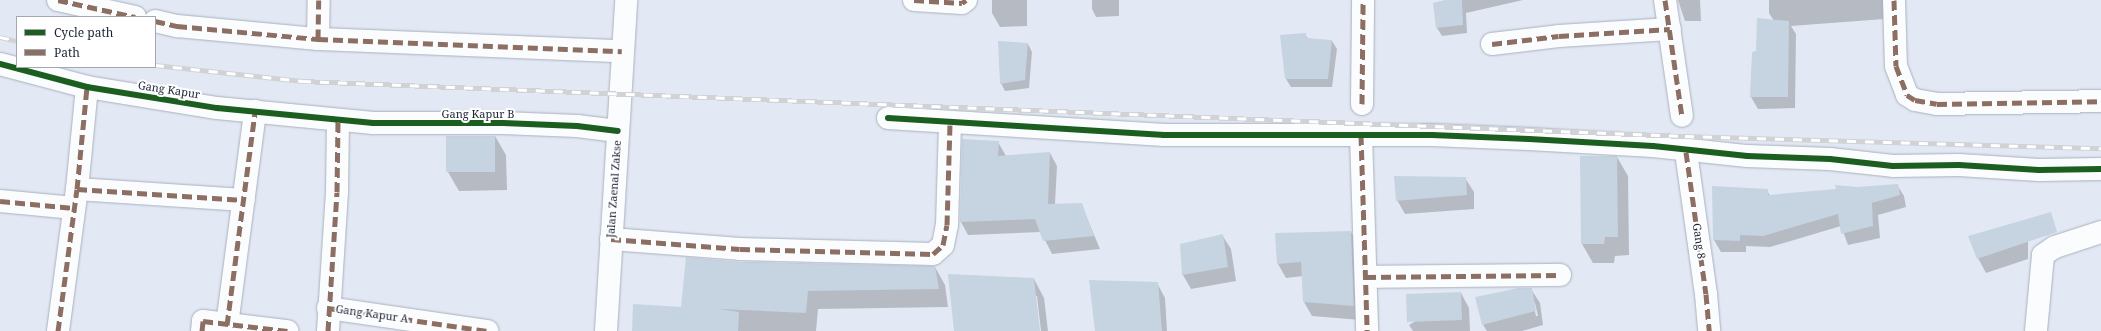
<!DOCTYPE html>
<html>
<head>
<meta charset="utf-8">
<style>
	body { margin:0 }
	#map { position:relative; width:2101px; height:331px; overflow:hidden; background:#e3e9f4; font-family:"Noto Serif",serif }
	div>[style] { position:absolute }
	.shadow>* { inset:0; background:#0003 }
	.building>* { inset:0; background:#c6d3e1; transform-origin:0 0 }
	.roads { filter:drop-shadow(0 0 1px #a9b0be) drop-shadow(0 0 1px #a9b0be) }
	.minor>* { height:22px; margin:-11px; padding:0 11px; transform-origin:11px; border-radius:11px; background:#fbfcfd }
	.primary>* { height:22px; margin:-11px; padding:0 11px; transform-origin:11px; border-radius:11px; background:#fbfcfd }
	.rail>* { height:4.5px; margin-top:-2.25px; transform-origin:0; background:repeating-linear-gradient(90deg,#fff 0 9px,#d0d2d6 0 18px); box-sizing:border-box; border-block:1px solid #d0d2d6 }
	.quiet>* { height:5px; margin-top:-2.5px; transform-origin:0; background:repeating-linear-gradient(90deg,#8d6e63 0 10px,transparent 0 15px) }
	.cycleway>* { height:6px; margin:-3px; padding:0 3px; transform-origin:3px; border-radius:3px; background:#1b5e20 }
	span { translate:-50% -50%; white-space:nowrap; text-align:center; line-height:1.15; -webkit-text-stroke:4px #fff; paint-order:stroke }
	.street-label { font-size:11px; color:#1a2335 }
	.legend { position:absolute; left:16px; top:16px; width:140px; height:52px; box-sizing:border-box; background:#fff; border:1px solid #a3a7ae; margin:0; padding:5px 7px; list-style:none; font-size:12px; color:#1a2335 }
	.legend li { display:flex; align-items:center; gap:8px; height:20px }
	.legend b { width:20px; border:1px solid #a3a7ae }
</style>
</head>
<body>
<div id="map">
	<div class="shadow">
		<i style="clip-path:polygon(992px 0,1027px 0,1027px 26px,1000px 27px,992px 13px)"></i>
		<i style="clip-path:polygon(1092px 0,1119px 0,1119px 16px,1096px 17px,1092px 9px)"></i>
		<i style="clip-path:polygon(1449px 0,1523px 0,1466px 13px,1467px 33px,1442px 36px,1437px 28px,1434px 3px)"></i>
		<i style="clip-path:polygon(1678px 0,1700px 0,1701px 21px,1685px 21px)"></i>
		<i style="clip-path:polygon(1769px 0,1885px 0,1884px 19px,1791px 26px,1796px 34px,1795px 108px,1758px 109px,1751px 97px,1753px 53px,1757px 52px,1774px 21px,1769px 13px)"></i>
		<i style="clip-path:polygon(1305px 34px,1308px 39px,1332px 41px,1337px 49px,1332px 87px,1291px 87px,1286px 79px)"></i>
		<i style="clip-path:polygon(1028px 44px,1032px 52px,1029px 88px,1005px 91px,1001px 83px)"></i>
		<i style="clip-path:polygon(447px 136px,495px 136px,506px 155px,507px 190px,459px 191px,448px 172px)"></i>
		<i style="clip-path:polygon(998px 142px,1006px 156px,1050px 153px,1057px 166px,1055px 204px,1081px 204px,1100px 249px,1052px 254px,1041px 232px,968px 235px,961px 222px)"></i>
		<i style="clip-path:polygon(1581px 157px,1617px 157px,1628px 176px,1629px 255px,1615px 256px,1614px 263px,1593px 263px,1582px 244px)"></i>
		<i style="clip-path:polygon(1465px 178px,1474px 192px,1474px 209px,1405px 214px,1397px 200px)"></i>
		<i style="clip-path:polygon(1897px 185px,1904px 196px,1906px 207px,1878px 215px,1880px 238px,1848px 245px,1841px 226px,1770px 247px,1746px 246px,1746px 252px,1721px 252px,1714px 240px,1767px 190px,1770px 196px)"></i>
		<i style="clip-path:polygon(1351px 232px,1359px 246px,1361px 320px,1312px 316px,1304px 302px,1303px 276px,1286px 278px,1278px 264px)"></i>
		<i style="clip-path:polygon(1222px 235px,1231px 249px,1236px 281px,1191px 289px,1183px 275px,1181px 245px)"></i>
		<i style="clip-path:polygon(2028px 236px,2028px 259px,1986px 273px,1978px 258px)"></i>
		<i style="clip-path:polygon(740px 262px,935px 267px,945px 285px,948px 307px,818px 309px,816px 331px,633px 331px,682px 309px)"></i>
		<i style="clip-path:polygon(1034px 279px,1044px 298px,1048px 331px,1041px 331px,1037px 296px,1035px 296px,1039px 331px,955px 331px)"></i>
		<i style="clip-path:polygon(1157px 283px,1165px 298px,1167px 331px,1096px 331px)"></i>
		<i style="clip-path:polygon(evenodd,1531px 289px,1540px 303px,1543px 325px,1522px 331px,1487px 331px,1483px 325px,1531px 289px,1533px 303px,1535px 303px,1538px 316px,1536px 316px,1533px 303px)"></i>
		<i style="clip-path:polygon(1461px 293px,1469px 308px,1470px 331px,1413px 331px,1409px 325px)"></i>
	</div>
	<div class="building">
		<i style="clip-path:polygon(1445px 0,1462px 0,1463px 25px,1436px 28px,1433px 3px)"></i>
		<i style="clip-path:polygon(1757px 18px,1789px 21px,1788px 97px,1750px 97px,1752px 52px,1756px 51px)"></i>
		<i style="clip-path:polygon(1306px 33px,1306px 38px,1332px 40px,1328px 79px,1285px 79px,1280px 35px)"></i>
		<i style="clip-path:polygon(998px 41px,1028px 43px,1025px 80px,1000px 84px)"></i>
		<i style="left:446px;top:136px;width:49px;height:36px"></i>
		<i style="clip-path:polygon(962px 139px,999px 141px,998px 156px,1050px 152px,1048px 204px,1082px 203px,1094px 236px,1043px 241px,1035px 219px,960px 222px)"></i>
		<i style="clip-path:polygon(1580px 156px,1617px 156px,1618px 237px,1605px 237px,1604px 244px,1581px 244px)"></i>
		<i style="clip-path:polygon(1394px 176px,1466px 177px,1467px 195px,1396px 201px)"></i>
		<i style="clip-path:polygon(1898px 184px,1900px 195px,1872px 203px,1873px 226px,1841px 234px,1838px 214px,1763px 236px,1740px 235px,1740px 241px,1713px 240px,1712px 186px,1768px 189px,1768px 195px,1836px 189px,1835px 185px,1857px 187px)"></i>
		<i style="clip-path:polygon(2051px 212px,2057px 232px,1977px 259px,1968px 236px)"></i>
		<i style="clip-path:polygon(1351px 231px,1354px 306px,1303px 302px,1301px 262px,1277px 264px,1275px 233px)"></i>
		<i style="clip-path:polygon(1223px 234px,1228px 267px,1182px 275px,1180px 244px)"></i>
		<i style="clip-path:polygon(686px 257px,740px 262px,935px 266px,939px 289px,808px 291px,806px 313px,719px 309px,739px 312px,738px 331px,632px 331px,633px 304px,681px 307px)"></i>
		<i style="clip-path:polygon(948px 274px,1034px 278px,1040px 331px,954px 331px)"></i>
		<i style="clip-path:polygon(1089px 280px,1158px 282px,1162px 331px,1095px 331px)"></i>
		<i style="clip-path:polygon(1519px 288px,1532px 288px,1536px 311px,1482px 325px,1475px 297px)"></i>
		<i style="left:1461px;top:292px;width:28px;height:55px;rotate:88deg"></i>
	</div>
	<div class="roads">
		<div class="minor">
			<i style="left:58px;top:0;width:79px;rotate:12.4deg"></i>
			<i style="left:914px;top:0;width:48px;rotate:3.6deg"></i>
			<i style="left:962px;top:3px;width:5px;rotate:-37deg"></i>
			<i style="left:1665px;top:0;width:117px;rotate:81.7deg"></i>
			<i style="left:1894px;top:0;width:66px;rotate:88.3deg"></i>
			<i style="left:1896px;top:66px;width:31px;rotate:69deg"></i>
			<i style="left:1907px;top:95px;width:9px;rotate:32deg"></i>
			<i style="left:1915px;top:100px;width:22px;rotate:10deg"></i>
			<i style="left:1937px;top:104px;width:164px;rotate:-1deg"></i>
			<i style="left:155px;top:21px;width:23px;rotate:13deg"></i>
			<i style="left:177px;top:26px;width:142px;rotate:5.3deg"></i>
			<i style="left:318px;top:39px;width:304px;rotate:2.3deg"></i>
			<i style="left:318px;top:39px;width:39px;rotate:-89deg"></i>
			<i style="left:1492px;top:44px;width:67px;rotate:-6.8deg"></i>
			<i style="left:1559px;top:36px;width:111px;rotate:-3.6deg"></i>
			<i style="left:0;top:64px;width:90px;rotate:14.8deg"></i>
			<i style="left:87px;top:87px;width:132px;rotate:9.2deg"></i>
			<i style="left:217px;top:108px;width:157px;rotate:5.5deg"></i>
			<i style="left:373px;top:123px;width:130px"></i>
			<i style="left:503px;top:123px;width:74px;rotate:2.3deg"></i>
			<i style="left:577px;top:126px;width:41px;rotate:7deg"></i>
			<i style="left:1362px;top:104px;width:104px;rotate:-89.4deg"></i>
			<i style="left:888px;top:118px;width:277px;rotate:3.5deg"></i>
			<i style="left:1164px;top:135px;width:268px"></i>
			<i style="left:1432px;top:135px;width:97px;rotate:2.4deg"></i>
			<i style="left:1529px;top:139px;width:124px;rotate:3.2deg"></i>
			<i style="left:1653px;top:146px;width:95px;rotate:6.1deg"></i>
			<i style="left:1747px;top:156px;width:83px;rotate:2.1deg"></i>
			<i style="left:1830px;top:159px;width:63px;rotate:6.3deg"></i>
			<i style="left:1893px;top:166px;width:66px;rotate:-0.9deg"></i>
			<i style="left:1959px;top:165px;width:80px;rotate:3.6deg"></i>
			<i style="left:2039px;top:170px;width:62px;rotate:-0.9deg"></i>
			<i style="left:1361px;top:135px;width:196px;rotate:88.2deg"></i>
			<i style="left:1686px;top:152px;width:143px;rotate:82deg"></i>
			<i style="left:1706px;top:294px;width:37px;rotate:85deg"></i>
			<i style="left:77px;top:189px;width:167px;rotate:3.8deg"></i>
			<i style="left:0;top:201px;width:74px;rotate:5.4deg"></i>
			<i style="left:611px;top:239px;width:129px;rotate:4.4deg"></i>
			<i style="left:740px;top:249px;width:193px;rotate:1.5deg"></i>
			<i style="left:933px;top:254px;width:13px;rotate:-42deg"></i>
			<i style="left:943px;top:245px;width:20px;rotate:-79deg"></i>
			<i style="left:947px;top:225px;width:101px;rotate:-88.3deg"></i>
			<i style="left:1366px;top:277px;width:194px;rotate:-0.6deg"></i>
			<i style="left:328px;top:308px;width:161px;rotate:8.2deg"></i>
			<i style="left:227px;top:325px;width:216px;rotate:-82.5deg"></i>
			<i style="left:58px;top:331px;width:143px;rotate:-82.4deg"></i>
			<i style="left:77px;top:189px;width:102px;rotate:-84.4deg"></i>
			<i style="left:202px;top:331px;width:10px;rotate:-84deg"></i>
			<i style="left:203px;top:321px;width:85px;rotate:6.8deg"></i>
			<i style="left:328px;top:331px;width:139px;rotate:-86.3deg"></i>
			<i style="left:337px;top:192px;width:72px;rotate:-89.2deg"></i>
			<i style="left:2036px;top:331px;width:76px;rotate:-84.7deg"></i>
			<i style="left:2043px;top:255px;width:14px;rotate:-34deg"></i>
			<i style="left:2055px;top:247px;width:48px;rotate:-18.1deg"></i>
		</div>
		<div class="primary">
			<i style="left:606px;top:331px;width:332px;rotate:-86.5deg"></i>
		</div>
	</div>
	<div class="rail">
		<i style="left:0;top:37px;width:17px;rotate:13deg"></i>
		<i style="left:155px;top:65px;width:148px;rotate:6.2deg"></i>
		<i style="left:302px;top:81px;width:1384px;rotate:2.28deg"></i>
		<i style="left:1685px;top:136px;width:416px;rotate:1.7deg"></i>
	</div>
	<div class="quiet">
		<i style="left:58px;top:0;width:79px;rotate:12.4deg"></i>
		<i style="left:914px;top:0;width:48px;rotate:3.6deg"></i>
		<i style="left:962px;top:3px;width:5px;rotate:-37deg"></i>
		<i style="left:1665px;top:0;width:117px;rotate:81.7deg"></i>
		<i style="left:1894px;top:0;width:66px;rotate:88.3deg"></i>
		<i style="left:1896px;top:66px;width:31px;rotate:69deg"></i>
		<i style="left:1907px;top:95px;width:9px;rotate:32deg"></i>
		<i style="left:1915px;top:100px;width:22px;rotate:10deg"></i>
		<i style="left:1937px;top:104px;width:164px;rotate:-1deg"></i>
		<i style="left:155px;top:21px;width:23px;rotate:13deg"></i>
		<i style="left:177px;top:26px;width:142px;rotate:5.3deg"></i>
		<i style="left:318px;top:39px;width:304px;rotate:2.3deg"></i>
		<i style="left:318px;top:39px;width:39px;rotate:-89deg"></i>
		<i style="left:1492px;top:44px;width:67px;rotate:-6.8deg"></i>
		<i style="left:1559px;top:36px;width:111px;rotate:-3.6deg"></i>
		<i style="left:1362px;top:104px;width:104px;rotate:-89.4deg"></i>
		<i style="left:1361px;top:135px;width:196px;rotate:88.2deg"></i>
		<i style="left:1686px;top:152px;width:143px;rotate:82deg"></i>
		<i style="left:1706px;top:294px;width:37px;rotate:85deg"></i>
		<i style="left:77px;top:189px;width:167px;rotate:3.8deg"></i>
		<i style="left:0;top:201px;width:74px;rotate:5.4deg"></i>
		<i style="left:611px;top:239px;width:129px;rotate:4.4deg"></i>
		<i style="left:740px;top:249px;width:193px;rotate:1.5deg"></i>
		<i style="left:933px;top:254px;width:13px;rotate:-42deg"></i>
		<i style="left:943px;top:245px;width:20px;rotate:-79deg"></i>
		<i style="left:947px;top:225px;width:101px;rotate:-88.3deg"></i>
		<i style="left:1366px;top:277px;width:194px;rotate:-0.6deg"></i>
		<i style="left:328px;top:308px;width:161px;rotate:8.2deg"></i>
		<i style="left:227px;top:325px;width:216px;rotate:-82.5deg"></i>
		<i style="left:58px;top:331px;width:143px;rotate:-82.4deg"></i>
		<i style="left:77px;top:189px;width:102px;rotate:-84.4deg"></i>
		<i style="left:202px;top:331px;width:10px;rotate:-84deg"></i>
		<i style="left:203px;top:321px;width:85px;rotate:6.8deg"></i>
		<i style="left:328px;top:331px;width:139px;rotate:-86.3deg"></i>
		<i style="left:337px;top:192px;width:72px;rotate:-89.2deg"></i>
	</div>
	<div class="cycleway">
		<i style="left:0;top:64px;width:90px;rotate:14.8deg"></i>
		<i style="left:87px;top:87px;width:132px;rotate:9.2deg"></i>
		<i style="left:217px;top:108px;width:157px;rotate:5.5deg"></i>
		<i style="left:373px;top:123px;width:130px"></i>
		<i style="left:503px;top:123px;width:74px;rotate:2.3deg"></i>
		<i style="left:577px;top:126px;width:41px;rotate:7deg"></i>
		<i style="left:888px;top:118px;width:277px;rotate:3.5deg"></i>
		<i style="left:1164px;top:135px;width:268px"></i>
		<i style="left:1432px;top:135px;width:97px;rotate:2.4deg"></i>
		<i style="left:1529px;top:139px;width:124px;rotate:3.2deg"></i>
		<i style="left:1653px;top:146px;width:95px;rotate:6.1deg"></i>
		<i style="left:1747px;top:156px;width:83px;rotate:2.1deg"></i>
		<i style="left:1830px;top:159px;width:63px;rotate:6.3deg"></i>
		<i style="left:1893px;top:166px;width:66px;rotate:-0.9deg"></i>
		<i style="left:1959px;top:165px;width:80px;rotate:3.6deg"></i>
		<i style="left:2039px;top:170px;width:62px;rotate:-0.9deg"></i>
	</div>
	<div class="street-label">
		<span style="left:169px;top:90px;rotate:9deg">Gang Kapur</span>
		<span style="left:478px;top:114px">Gang Kapur B</span>
		<span style="left:614px;top:189px;rotate:-86deg">Jalan Zaenal Zakse</span>
		<span style="left:1699px;top:241px;rotate:82deg">Gang 8</span>
		<span style="left:372px;top:314px;rotate:8deg">Gang Kapur A</span>
	</div>
	<ul class="legend">
	<li><b style="height:5px;background:#1b5e20"></b>Cycle path</li>
	<li><b style="height:5px;background:#8d6e63"></b>Path</li>
	</ul>
</div>
</body>
</html>
